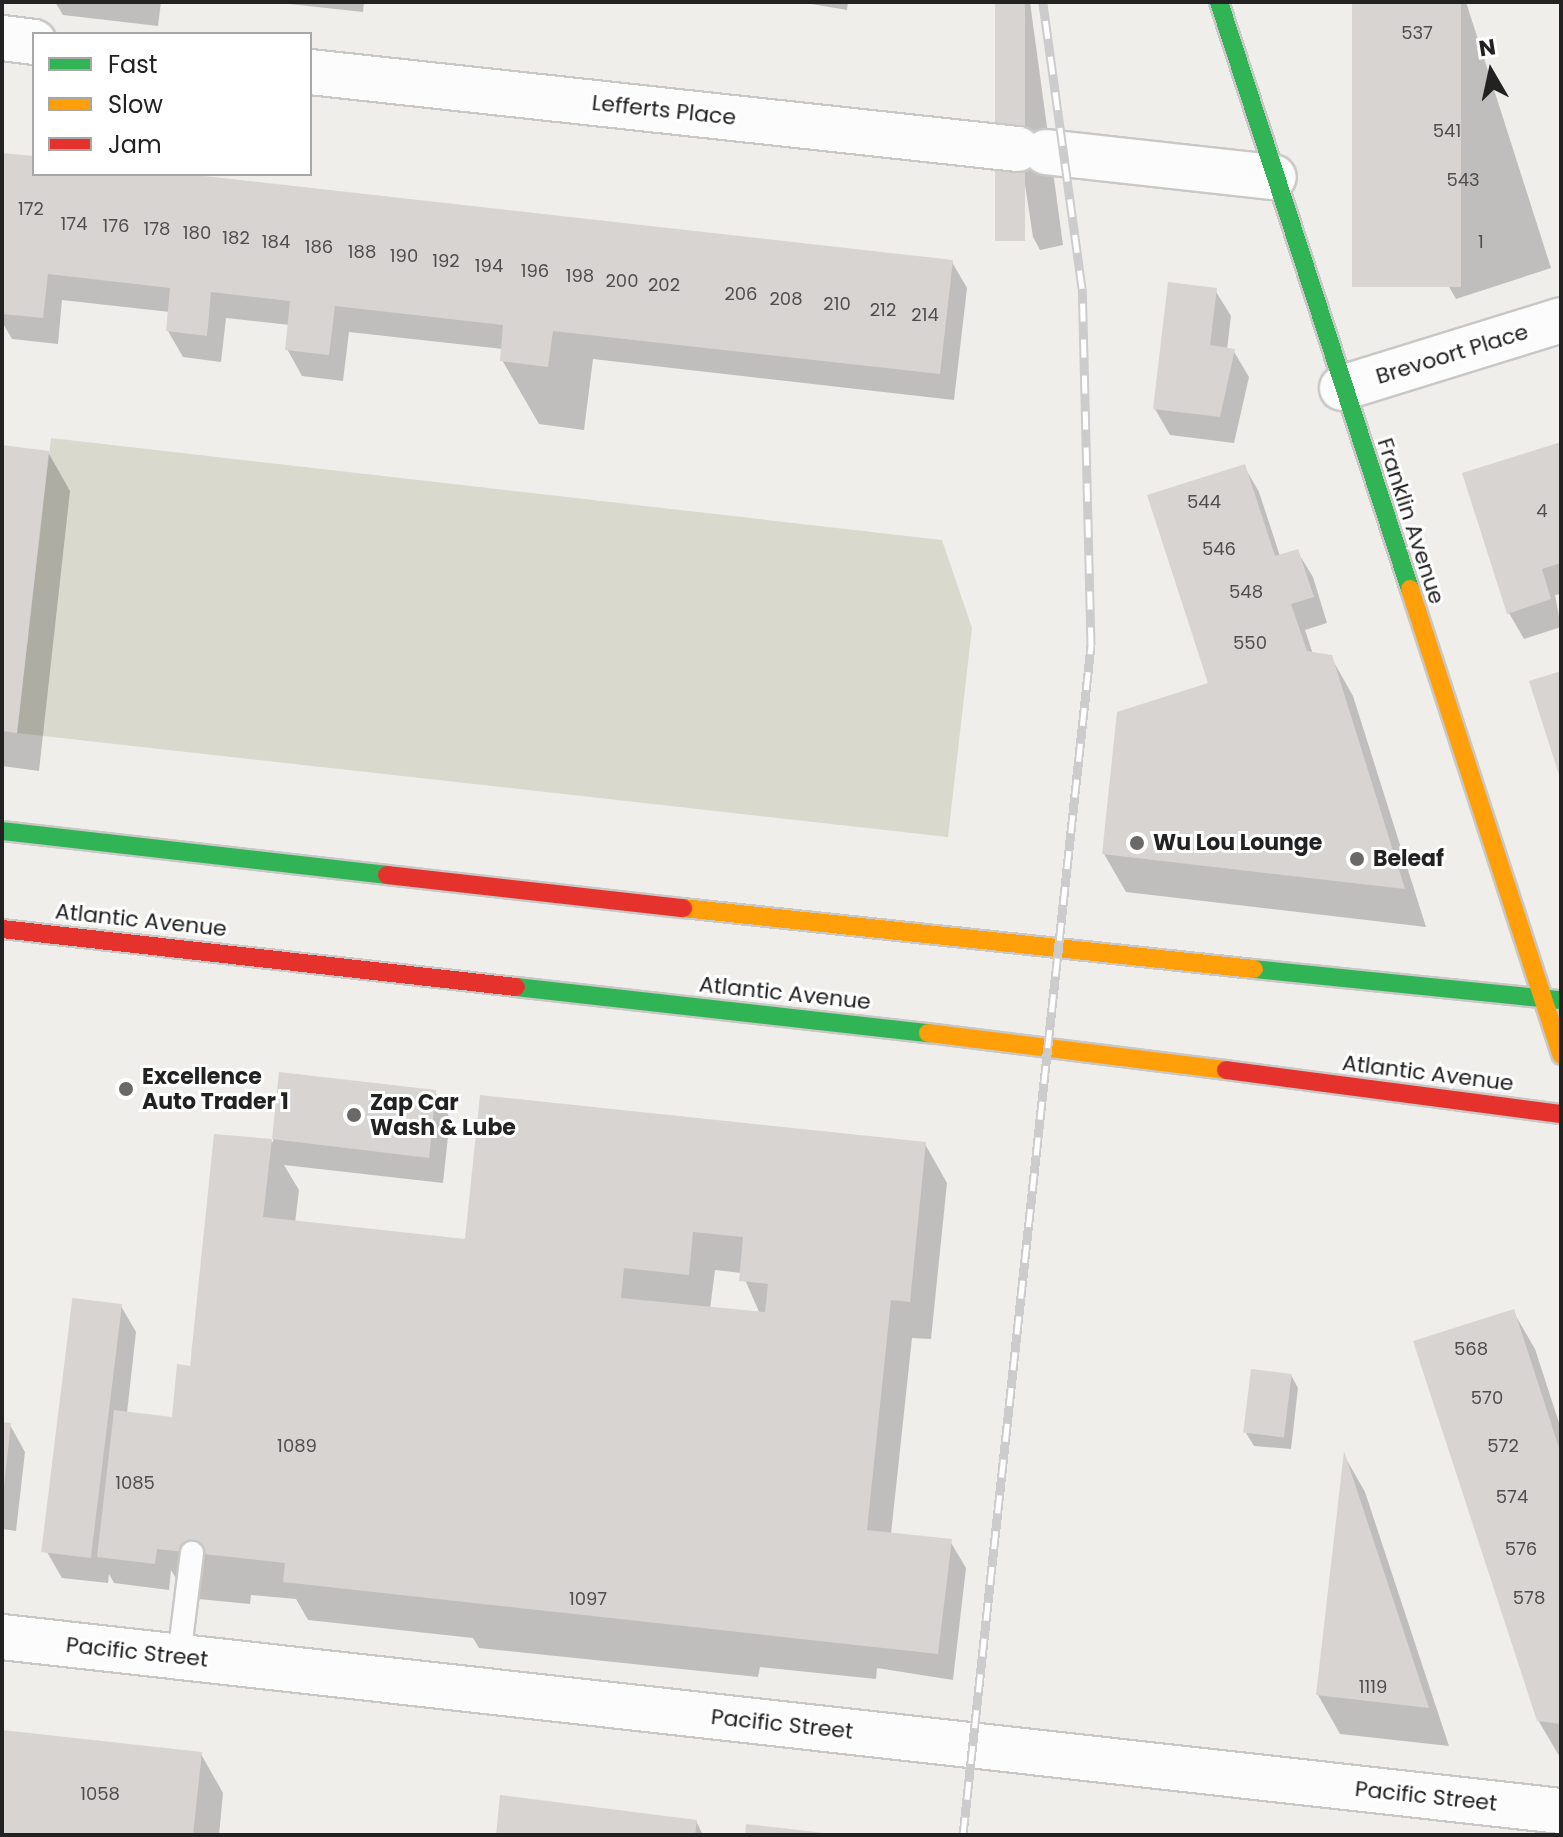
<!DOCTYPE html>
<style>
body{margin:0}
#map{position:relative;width:1563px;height:1837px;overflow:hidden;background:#f0eeeb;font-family:Poppins,sans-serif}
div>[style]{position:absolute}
.construction>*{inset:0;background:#d9d9cd}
.shadow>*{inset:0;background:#0003}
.building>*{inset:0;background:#d7d4d2;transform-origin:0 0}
.roads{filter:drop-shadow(2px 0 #c9c8c7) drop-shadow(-2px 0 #c9c8c7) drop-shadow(0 2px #c9c8c7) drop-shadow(0 -2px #c9c8c7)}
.lane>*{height:22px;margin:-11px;padding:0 11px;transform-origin:11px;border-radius:11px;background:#fdfcfc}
.street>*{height:44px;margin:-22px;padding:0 22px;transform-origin:22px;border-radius:22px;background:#fdfcfc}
.fast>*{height:18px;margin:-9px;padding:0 9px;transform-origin:9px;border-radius:9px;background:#30b455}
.slow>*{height:18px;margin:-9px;padding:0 9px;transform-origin:9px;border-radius:9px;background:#ff9f0a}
.jam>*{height:18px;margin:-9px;padding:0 9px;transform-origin:9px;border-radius:9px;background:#e5322d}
.rail>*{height:9px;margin-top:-4.5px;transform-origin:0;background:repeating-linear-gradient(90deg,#fff 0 18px,#ccc 0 36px);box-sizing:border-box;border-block:2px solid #ccc}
.dots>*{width:22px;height:22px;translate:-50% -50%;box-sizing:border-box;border:4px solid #fff;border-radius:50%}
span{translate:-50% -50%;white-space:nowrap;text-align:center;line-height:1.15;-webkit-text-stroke:6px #fff;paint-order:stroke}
.number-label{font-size:18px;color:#4f4e4e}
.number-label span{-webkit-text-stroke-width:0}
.street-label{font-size:22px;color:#222}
.poi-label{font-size:22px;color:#222;font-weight:700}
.left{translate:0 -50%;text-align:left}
.frame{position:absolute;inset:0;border:4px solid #222;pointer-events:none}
.legend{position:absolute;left:32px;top:32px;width:280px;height:144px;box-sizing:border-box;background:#fff;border:2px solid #a7a7a7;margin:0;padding:10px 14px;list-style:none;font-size:24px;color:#222}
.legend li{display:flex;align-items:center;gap:16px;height:40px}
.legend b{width:40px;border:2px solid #a7a7a7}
.north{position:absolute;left:1451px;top:32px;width:80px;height:80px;-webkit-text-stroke:6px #fff;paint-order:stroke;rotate:351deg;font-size:22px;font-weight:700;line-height:32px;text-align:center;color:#222}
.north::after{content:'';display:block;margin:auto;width:28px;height:36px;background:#222;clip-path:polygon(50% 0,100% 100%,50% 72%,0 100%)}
</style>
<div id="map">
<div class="construction">
<div style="clip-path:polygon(51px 438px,942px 540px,972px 628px,948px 837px,17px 733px)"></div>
</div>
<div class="shadow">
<div style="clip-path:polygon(55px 2px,161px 2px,158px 26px,63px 15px)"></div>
<div style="clip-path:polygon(271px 2px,364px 2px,363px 12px)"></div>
<div style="clip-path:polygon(799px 2px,848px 2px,847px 10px)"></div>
<div style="clip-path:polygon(997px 2px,1030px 2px,1063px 245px,1040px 250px,1033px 237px)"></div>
<div style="clip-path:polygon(1354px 2px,1466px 2px,1551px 268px,1456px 299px,1441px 273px)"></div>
<div style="clip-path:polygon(2px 156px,34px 159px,34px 174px,166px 174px,952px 262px,967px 288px,954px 400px,593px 359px,584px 430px,539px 424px,502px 360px,503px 349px,349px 332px,343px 381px,302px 376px,287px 349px,290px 325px,226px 318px,221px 362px,183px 357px,168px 331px,170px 312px,62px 300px,58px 344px,12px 339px,2px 322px)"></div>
<div style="clip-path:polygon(1215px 290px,1231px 316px,1227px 350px,1233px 350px,1249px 377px,1234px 443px,1170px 435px,1155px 409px)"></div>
<div style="clip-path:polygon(1561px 444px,1561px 594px,1555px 595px,1561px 627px,1524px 639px,1509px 613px)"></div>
<div style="clip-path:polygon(2px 447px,48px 452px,70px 491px,39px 771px,2px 766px)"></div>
<div style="clip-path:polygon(1244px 466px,1259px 492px,1280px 556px,1297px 551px,1313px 577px,1327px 623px,1305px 630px,1313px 654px,1331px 657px,1353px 696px,1426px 927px,1126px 892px,1104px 854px,1210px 684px)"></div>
<div style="clip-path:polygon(evenodd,281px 1074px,435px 1092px,450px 1118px,443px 1183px,284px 1165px,299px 1190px,295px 1223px,467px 1241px,925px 1144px,947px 1183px,931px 1339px,912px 1338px,891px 1534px,950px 1541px,966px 1568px,953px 1680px,877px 1668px,876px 1679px,760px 1667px,758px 1677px,479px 1648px,473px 1638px,308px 1620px,296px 1599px,251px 1595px,250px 1604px,188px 1598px,171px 1570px,169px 1590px,114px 1583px,109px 1574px,108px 1583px,62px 1578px,47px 1552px,121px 1306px,136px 1332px,127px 1413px,173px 1419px,192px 1368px,216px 1136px,273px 1142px,281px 1074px,715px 1270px,742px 1273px,760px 1314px,710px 1309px,715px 1270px)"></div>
<div style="clip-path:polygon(1513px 1311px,1535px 1349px,1561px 1429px,1561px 1759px,1538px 1720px)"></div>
<div style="clip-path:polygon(1291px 1375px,1298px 1388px,1291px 1449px,1254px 1446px,1246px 1433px)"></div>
<div style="clip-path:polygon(2px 1424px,10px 1425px,25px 1452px,16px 1531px,2px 1529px)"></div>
<div style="clip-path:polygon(1345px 1457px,1365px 1492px,1449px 1746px,1340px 1734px,1318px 1695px)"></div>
<div style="clip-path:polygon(2px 1732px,201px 1754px,223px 1793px,219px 1835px,2px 1835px)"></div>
<div style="clip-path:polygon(696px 1821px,703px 1835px,498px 1835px)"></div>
</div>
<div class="building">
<div style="left:995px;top:2px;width:30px;height:239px"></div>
<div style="left:1352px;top:2px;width:109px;height:285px"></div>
<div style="clip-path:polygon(2px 153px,34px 156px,34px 174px,186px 174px,953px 260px,940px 374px,553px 331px,548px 367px,500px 361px,503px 325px,335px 306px,329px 355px,285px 350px,290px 301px,211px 292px,207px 336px,166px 331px,170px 288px,48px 274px,43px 318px,2px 314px)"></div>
<div style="clip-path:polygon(1168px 282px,1217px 288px,1210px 345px,1235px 349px,1220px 417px,1153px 409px)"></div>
<div style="clip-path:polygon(1561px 442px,1561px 563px,1542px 569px,1551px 599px,1507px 614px,1462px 473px)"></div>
<div style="clip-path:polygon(2px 445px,49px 451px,17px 733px,2px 731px)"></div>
<div style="clip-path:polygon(1245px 464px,1275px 556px,1298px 549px,1314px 597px,1291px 604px,1307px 651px,1332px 655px,1405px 889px,1102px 854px,1117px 712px,1208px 683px,1147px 495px)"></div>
<div style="clip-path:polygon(1561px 671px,1561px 778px,1560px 778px,1529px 681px)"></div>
<div style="clip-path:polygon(evenodd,279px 1072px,436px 1090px,429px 1158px,272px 1139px,263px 1217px,465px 1239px,480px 1095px,926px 1142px,910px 1302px,891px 1300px,867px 1530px,952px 1539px,938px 1654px,283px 1582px,285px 1563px,157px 1549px,155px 1564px,97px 1557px,114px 1410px,172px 1417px,177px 1364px,190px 1366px,214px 1134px,272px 1139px,279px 1072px,693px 1232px,743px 1237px,739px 1281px,768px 1284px,765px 1312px,621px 1298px,624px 1268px,689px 1275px,693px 1232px)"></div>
<div style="left:122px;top:1304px;width:256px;height:50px;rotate:97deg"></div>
<div style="clip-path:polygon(1514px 1309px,1561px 1454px,1561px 1724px,1537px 1721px,1413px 1341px)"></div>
<div style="left:1251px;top:1369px;width:41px;height:64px;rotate:7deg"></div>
<div style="clip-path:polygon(2px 1422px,11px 1423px,4px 1486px,2px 1486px)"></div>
<div style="clip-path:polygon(1344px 1451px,1429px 1708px,1316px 1695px)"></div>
<div style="clip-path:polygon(2px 1730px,202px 1752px,193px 1835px,2px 1835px)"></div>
<div style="clip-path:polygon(500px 1795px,697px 1820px,695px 1835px,496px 1835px)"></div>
<div style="clip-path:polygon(746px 1824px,824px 1833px,824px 1835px,745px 1835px)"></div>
</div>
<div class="roads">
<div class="lane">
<div style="left:179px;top:1657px;width:105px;rotate:-82.9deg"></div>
</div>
<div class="street">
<div style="left:2px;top:38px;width:32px;rotate:7deg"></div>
<div style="left:310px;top:72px;width:712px;rotate:6.21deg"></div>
<div style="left:1046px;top:152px;width:229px;rotate:6.3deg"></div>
<div style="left:1342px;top:388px;width:229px;rotate:-17.2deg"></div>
<div style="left:2px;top:1637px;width:1569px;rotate:6.37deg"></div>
</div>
<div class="fast">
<div style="left:1219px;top:2px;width:617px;rotate:71.98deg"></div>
<div style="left:2px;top:831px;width:388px;rotate:6.5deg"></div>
<div style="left:1254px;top:969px;width:309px;rotate:5.8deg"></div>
<div style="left:516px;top:987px;width:415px;rotate:6.4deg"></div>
</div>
<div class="slow">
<div style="left:1410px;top:589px;width:490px;rotate:72deg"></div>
<div style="left:683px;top:908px;width:574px;rotate:6.1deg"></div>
<div style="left:928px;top:1033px;width:300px;rotate:7.1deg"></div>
</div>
<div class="jam">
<div style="left:387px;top:875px;width:298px;rotate:6.4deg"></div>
<div style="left:2px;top:929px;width:517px;rotate:6.44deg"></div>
<div style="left:1226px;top:1070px;width:338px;rotate:7.5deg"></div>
</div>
</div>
<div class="rail">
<div style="left:963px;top:1835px;width:1197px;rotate:-83.86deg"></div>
<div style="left:1091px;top:645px;width:357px;rotate:-91.4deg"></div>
<div style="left:1082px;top:288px;width:289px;rotate:-97.8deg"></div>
</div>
<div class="dots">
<div style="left:1137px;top:843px;background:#6a6968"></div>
<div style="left:1357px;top:859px;background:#6a6968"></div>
<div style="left:126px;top:1089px;background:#6a6968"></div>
<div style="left:354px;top:1115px;background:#6a6968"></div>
</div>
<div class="number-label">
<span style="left:1417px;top:33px">537</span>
<span style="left:1447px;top:131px">541</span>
<span style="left:1463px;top:180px">543</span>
<span style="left:31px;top:209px">172</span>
<span style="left:74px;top:224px">174</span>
<span style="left:116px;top:226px">176</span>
<span style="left:157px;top:229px">178</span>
<span style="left:197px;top:233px">180</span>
<span style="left:236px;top:238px">182</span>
<span style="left:276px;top:242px">184</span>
<span style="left:1481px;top:242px">1</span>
<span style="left:319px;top:247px">186</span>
<span style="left:362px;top:252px">188</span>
<span style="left:404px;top:256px">190</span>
<span style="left:446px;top:261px">192</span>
<span style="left:489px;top:266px">194</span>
<span style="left:535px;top:271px">196</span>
<span style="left:580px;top:276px">198</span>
<span style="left:622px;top:281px">200</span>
<span style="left:664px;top:285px">202</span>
<span style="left:741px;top:294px">206</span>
<span style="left:786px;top:299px">208</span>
<span style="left:837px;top:304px">210</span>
<span style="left:883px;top:310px">212</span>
<span style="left:925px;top:315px">214</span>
<span style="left:1204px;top:502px">544</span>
<span style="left:1542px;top:511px">4</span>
<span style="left:1219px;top:549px">546</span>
<span style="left:1246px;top:592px">548</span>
<span style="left:1250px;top:643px">550</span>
<span style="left:1471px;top:1349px">568</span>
<span style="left:1487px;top:1398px">570</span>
<span style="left:297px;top:1446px">1089</span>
<span style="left:1503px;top:1446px">572</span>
<span style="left:135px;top:1483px">1085</span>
<span style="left:1512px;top:1497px">574</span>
<span style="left:1521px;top:1549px">576</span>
<span style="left:1529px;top:1598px">578</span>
<span style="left:588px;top:1599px">1097</span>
<span style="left:1373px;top:1687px">1119</span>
<span style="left:100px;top:1794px">1058</span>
</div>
<div class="street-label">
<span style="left:664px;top:110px;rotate:6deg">Lefferts Place</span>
<span style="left:1452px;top:354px;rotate:-17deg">Brevoort Place</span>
<span style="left:1411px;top:521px;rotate:72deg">Franklin Avenue</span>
<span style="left:141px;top:920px;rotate:6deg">Atlantic Avenue</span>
<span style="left:785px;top:993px;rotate:6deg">Atlantic Avenue</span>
<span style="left:1428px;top:1073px;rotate:7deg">Atlantic Avenue</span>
<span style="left:137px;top:1652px;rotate:6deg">Pacific Street</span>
<span style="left:782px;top:1724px;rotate:6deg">Pacific Street</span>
<span style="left:1426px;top:1796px;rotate:6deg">Pacific Street</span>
</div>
<div class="poi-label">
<span class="left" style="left:1153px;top:843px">Wu Lou Lounge</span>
<span class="left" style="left:1373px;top:859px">Beleaf</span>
<span class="left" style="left:142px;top:1089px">Excellence<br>Auto Trader 1</span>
<span class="left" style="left:370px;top:1115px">Zap Car<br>Wash &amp; Lube</span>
</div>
<div class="frame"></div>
<ul class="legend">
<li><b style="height:10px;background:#30b455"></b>Fast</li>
<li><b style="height:10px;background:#ff9f0a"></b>Slow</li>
<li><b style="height:10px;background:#e5322d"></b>Jam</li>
</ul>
<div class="north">N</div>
</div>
